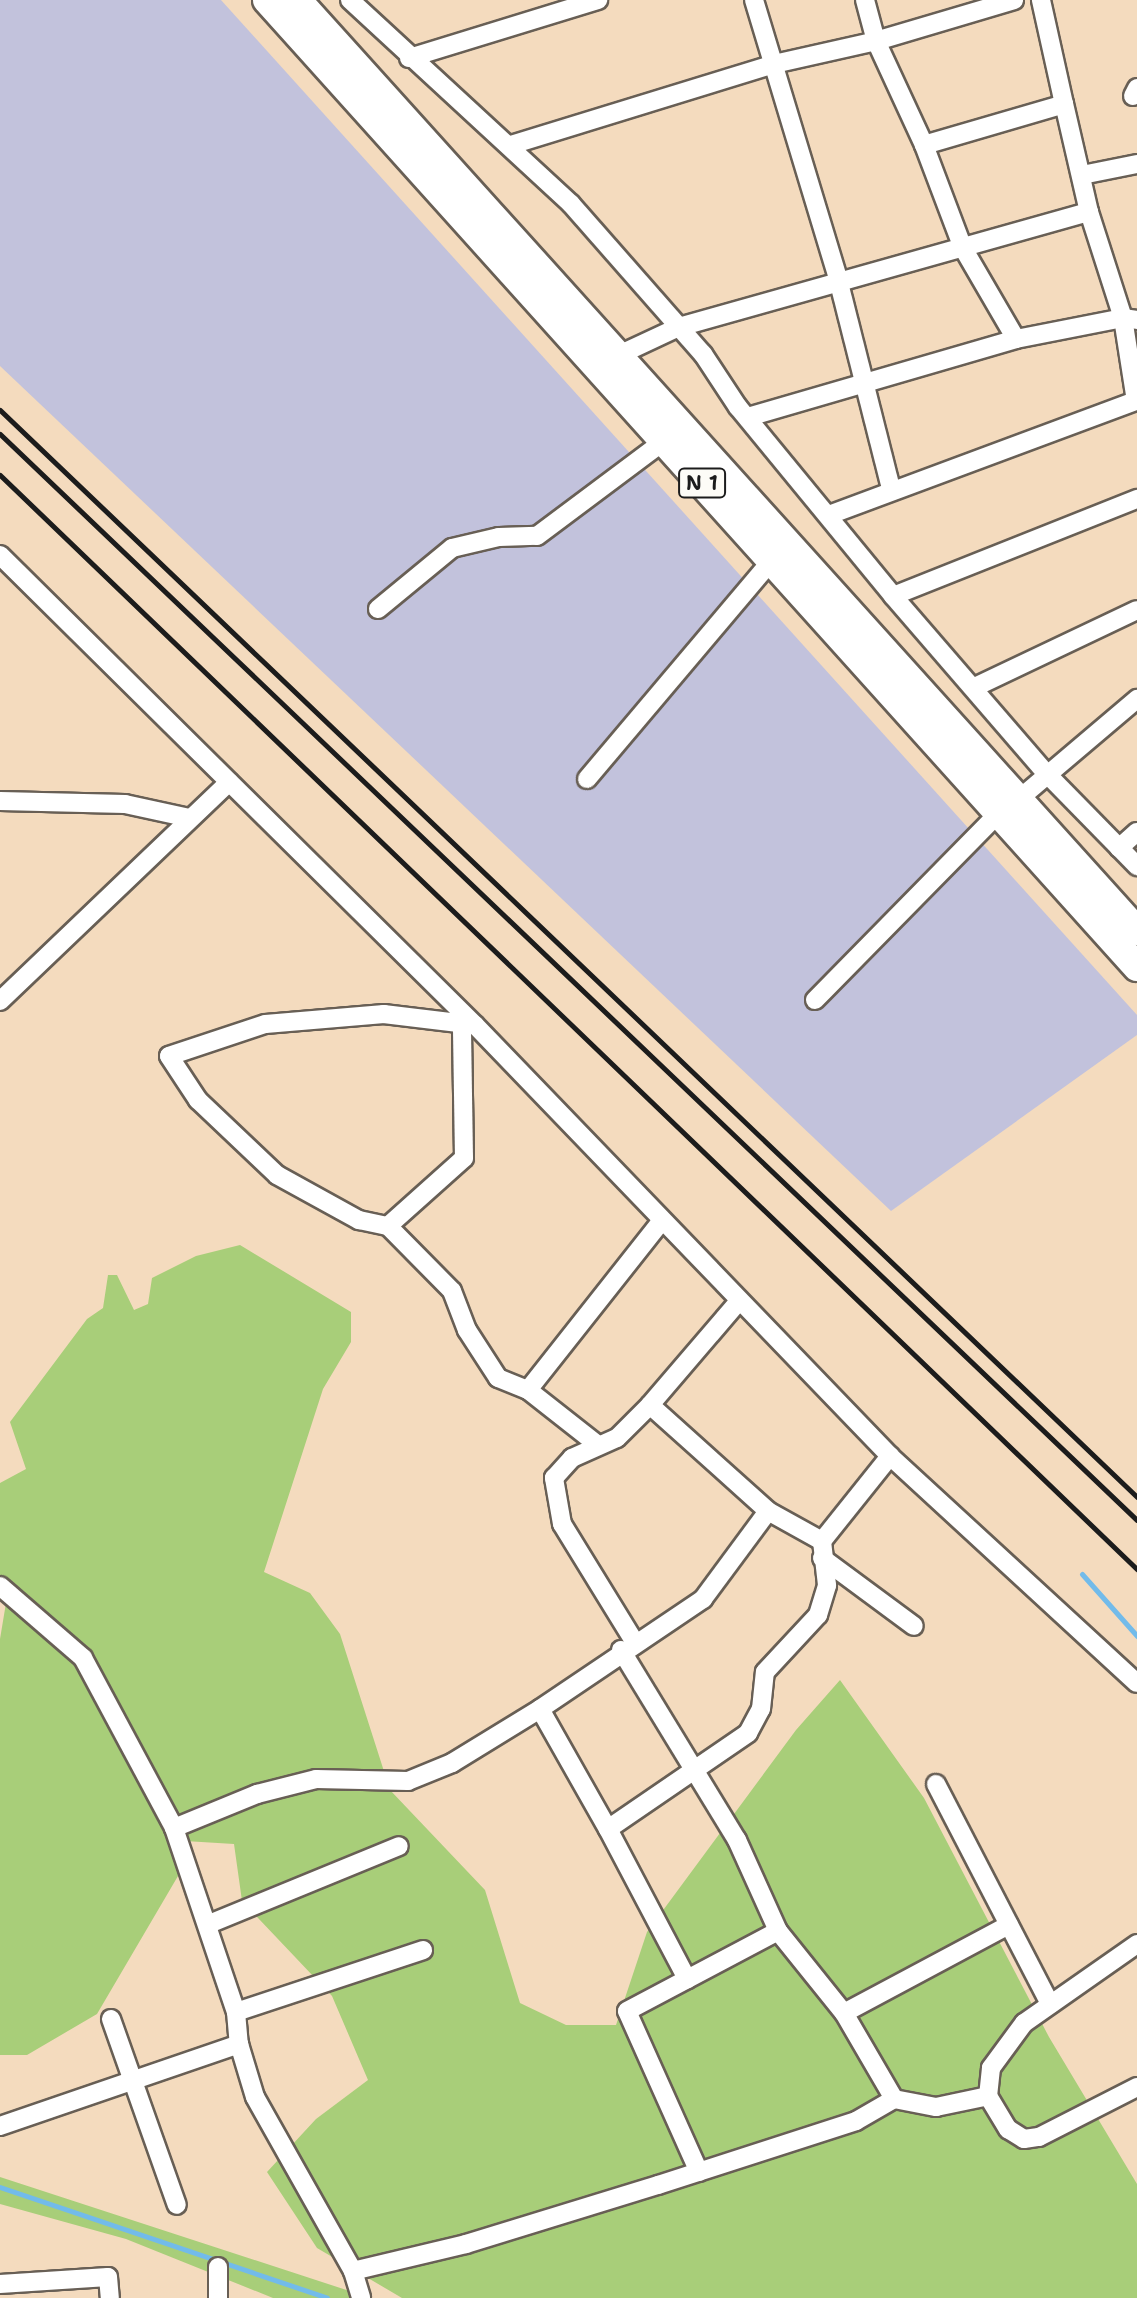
<!DOCTYPE html>
<style>
body{margin:0}
#map{position:relative;width:1137px;height:2298px;overflow:hidden;background:#f4dbbe;font-family:"Shantell Sans",sans-serif}
div>[style]{position:absolute}
.industrial>*{inset:0;background:#c2c2dc}
.green>*{inset:0;background:#a8ce79}
.stream>*{height:5px;margin:-2.5px;padding:0 2.5px;transform-origin:2.5px;border-radius:2.5px;background:#72bbea}
.roads{filter:drop-shadow(2px 0 #685f55) drop-shadow(-2px 0 #685f55) drop-shadow(0 2px #685f55) drop-shadow(0 -2px #685f55)}
.minor>*{height:18px;margin:-9px;padding:0 9px;transform-origin:9px;border-radius:9px;background:#fff}
.highway>*{height:28px;margin:-14px;padding:0 14px;transform-origin:14px;border-radius:14px;background:#fff}
.rail>*{height:5px;margin:-2.5px;padding:0 2.5px;transform-origin:2.5px;border-radius:2.5px;background:#1c1c1c}
span{translate:-50% -50%;white-space:nowrap;text-align:center;line-height:1.15;-webkit-text-stroke:8px #fdfcf7;paint-order:stroke}
.shield-label span{padding:2px 6px;background:#fdfcf7;border:2px solid;border-radius:6px;-webkit-text-stroke-width:0}
.shield-label{font-size:20px;color:#1c1c1c;font-weight:700}
</style>
<div id="map">
<div class="industrial">
<div style="clip-path:polygon(0 0,221px 0,1137px 1015px,1137px 1035px,891px 1211px,0 366px)"></div>
</div>
<div class="green">
<div style="clip-path:polygon(240px 1245px,351px 1312px,351px 1342px,323px 1389px,264px 1572px,310px 1593px,340px 1634px,390px 1790px,485px 1890px,520px 2003px,566px 2025px,616px 2025px,647px 1932px,796px 1730px,840px 1680px,924px 1798px,1049px 2037px,1137px 2184px,1137px 2298px,402px 2298px,317px 2248px,267px 2172px,316px 2119px,368px 2080px,332px 1996px,242px 1901px,234px 1844px,185px 1841px,178px 1876px,97px 2014px,27px 2055px,0 2055px,0 1639px,9px 1585px,0 1578px,0 1483px,26px 1469px,10px 1422px,87px 1319px,103px 1308px,108px 1275px,117px 1275px,134px 1310px,148px 1304px,152px 1278px,196px 1256px)"></div>
<div style="clip-path:polygon(0 2177px,371px 2298px,273px 2298px,126px 2239px,0 2204px)"></div>
</div>
<div class="stream">
<div style="left:1082px;top:1574px;width:83px;rotate:48.4deg"></div>
<div style="left:0;top:2187px;width:345px;rotate:18.7deg"></div>
</div>
<div class="roads">
<div class="minor">
<div style="left:350px;top:0;width:301px;rotate:42.7deg"></div>
<div style="left:571px;top:204px;width:200px;rotate:48.7deg"></div>
<div style="left:703px;top:354px;width:64px;rotate:56.6deg"></div>
<div style="left:738px;top:407px;width:244px;rotate:50.6deg"></div>
<div style="left:893px;top:596px;width:233px;rotate:49.2deg"></div>
<div style="left:1045px;top:772px;width:132px;rotate:45.6deg"></div>
<div style="left:754px;top:0;width:291px;rotate:73.2deg"></div>
<div style="left:838px;top:279px;width:217px;rotate:75.8deg"></div>
<div style="left:865px;top:0;width:42px;rotate:75deg"></div>
<div style="left:876px;top:41px;width:115px;rotate:65.2deg"></div>
<div style="left:924px;top:145px;width:110px;rotate:69.3deg"></div>
<div style="left:963px;top:248px;width:105px;rotate:59.8deg"></div>
<div style="left:409px;top:58px;width:198px;rotate:-17.1deg"></div>
<div style="left:1133px;top:96px;width:9px;rotate:-63deg"></div>
<div style="left:511px;top:145px;width:275px;rotate:-17.1deg"></div>
<div style="left:774px;top:64px;width:105px;rotate:-12.7deg"></div>
<div style="left:876px;top:41px;width:144px;rotate:-16.5deg"></div>
<div style="left:924px;top:145px;width:146px;rotate:-16.3deg"></div>
<div style="left:1064px;top:104px;width:107px;rotate:-102.5deg"></div>
<div style="left:1082px;top:175px;width:56px;rotate:-11.3deg"></div>
<div style="left:621px;top:354px;width:64px;rotate:-25deg"></div>
<div style="left:679px;top:327px;width:426px;rotate:-15.7deg"></div>
<div style="left:748px;top:417px;width:279px;rotate:-16.2deg"></div>
<div style="left:1016px;top:339px;width:109px;rotate:-11.1deg"></div>
<div style="left:1123px;top:318px;width:14px;rotate:8deg"></div>
<div style="left:829px;top:515px;width:327px;rotate:-20.4deg"></div>
<div style="left:1136px;top:401px;width:84px;rotate:-98.9deg"></div>
<div style="left:1123px;top:318px;width:111px;rotate:-107.8deg"></div>
<div style="left:1089px;top:212px;width:111px;rotate:-103deg"></div>
<div style="left:0;top:555px;width:668px;rotate:44.7deg"></div>
<div style="left:475px;top:1025px;width:598px;rotate:46.08deg"></div>
<div style="left:890px;top:1456px;width:335px;rotate:42.6deg"></div>
<div style="left:893px;top:596px;width:263px;rotate:-21.7deg"></div>
<div style="left:378px;top:609px;width:96px;rotate:-39.5deg"></div>
<div style="left:452px;top:548px;width:48px;rotate:-13.2deg"></div>
<div style="left:499px;top:537px;width:38px;rotate:-2deg"></div>
<div style="left:537px;top:536px;width:159px;rotate:-36.8deg"></div>
<div style="left:975px;top:687px;width:179px;rotate:-25.4deg"></div>
<div style="left:587px;top:779px;width:287px;rotate:-49.8deg"></div>
<div style="left:1019px;top:799px;width:155px;rotate:-40.3deg"></div>
<div style="left:0;top:801px;width:125px;rotate:1.4deg"></div>
<div style="left:125px;top:804px;width:66px;rotate:12.2deg"></div>
<div style="left:1119px;top:848px;width:24px;rotate:-42deg"></div>
<div style="left:815px;top:1000px;width:262px;rotate:-45.5deg"></div>
<div style="left:0;top:1001px;width:317px;rotate:-43.7deg"></div>
<div style="left:475px;top:1025px;width:92px;rotate:-173.1deg"></div>
<div style="left:384px;top:1014px;width:119px;rotate:175.2deg"></div>
<div style="left:265px;top:1024px;width:101px;rotate:161.6deg"></div>
<div style="left:169px;top:1056px;width:53px;rotate:56.6deg"></div>
<div style="left:198px;top:1100px;width:109px;rotate:43.5deg"></div>
<div style="left:277px;top:1175px;width:94px;rotate:28.8deg"></div>
<div style="left:359px;top:1220px;width:30px;rotate:12deg"></div>
<div style="left:388px;top:1226px;width:91px;rotate:45.4deg"></div>
<div style="left:452px;top:1291px;width:42px;rotate:69deg"></div>
<div style="left:467px;top:1330px;width:57px;rotate:57.1deg"></div>
<div style="left:498px;top:1378px;width:32px;rotate:22deg"></div>
<div style="left:528px;top:1390px;width:89px;rotate:38.2deg"></div>
<div style="left:388px;top:1226px;width:102px;rotate:-41.8deg"></div>
<div style="left:464px;top:1158px;width:132px;rotate:-90.9deg"></div>
<div style="left:739px;top:1301px;width:137px;rotate:130.6deg"></div>
<div style="left:650px;top:1405px;width:159px;rotate:41.9deg"></div>
<div style="left:768px;top:1511px;width:62px;rotate:29.1deg"></div>
<div style="left:528px;top:1390px;width:213px;rotate:-51.7deg"></div>
<div style="left:822px;top:1558px;width:114px;rotate:36.5deg"></div>
<div style="left:0;top:1586px;width:110px;rotate:40.9deg"></div>
<div style="left:83px;top:1658px;width:193px;rotate:61.8deg"></div>
<div style="left:174px;top:1828px;width:194px;rotate:71.4deg"></div>
<div style="left:236px;top:2012px;width:32px;rotate:85deg"></div>
<div style="left:634px;top:1641px;width:137px;rotate:-121.6deg"></div>
<div style="left:562px;top:1524px;width:47px;rotate:-99.9deg"></div>
<div style="left:554px;top:1478px;width:27px;rotate:-48deg"></div>
<div style="left:572px;top:1458px;width:49px;rotate:-24deg"></div>
<div style="left:617px;top:1438px;width:47px;rotate:-45deg"></div>
<div style="left:621px;top:1650px;width:223px;rotate:58.6deg"></div>
<div style="left:737px;top:1840px;width:100px;rotate:65.7deg"></div>
<div style="left:778px;top:1931px;width:105px;rotate:51.2deg"></div>
<div style="left:844px;top:2013px;width:99px;rotate:59.8deg"></div>
<div style="left:894px;top:2099px;width:43px;rotate:10.8deg"></div>
<div style="left:936px;top:2107px;width:53px;rotate:-11.9deg"></div>
<div style="left:540px;top:1709px;width:197px;rotate:-34deg"></div>
<div style="left:703px;top:1599px;width:109px;rotate:-53.5deg"></div>
<div style="left:936px;top:1784px;width:248px;rotate:62.6deg"></div>
<div style="left:174px;top:1828px;width:90px;rotate:-22.3deg"></div>
<div style="left:257px;top:1794px;width:61px;rotate:-14.3deg"></div>
<div style="left:316px;top:1779px;width:92px;rotate:1.2deg"></div>
<div style="left:408px;top:1781px;width:48px;rotate:-22.2deg"></div>
<div style="left:452px;top:1763px;width:103px;rotate:-31.5deg"></div>
<div style="left:540px;top:1709px;width:138px;rotate:60.5deg"></div>
<div style="left:608px;top:1829px;width:170px;rotate:-34.4deg"></div>
<div style="left:748px;top:1733px;width:27px;rotate:-62deg"></div>
<div style="left:761px;top:1709px;width:37px;rotate:-84deg"></div>
<div style="left:765px;top:1672px;width:78px;rotate:-47.1deg"></div>
<div style="left:818px;top:1615px;width:31px;rotate:-73deg"></div>
<div style="left:827px;top:1585px;width:44px;rotate:-96.5deg"></div>
<div style="left:822px;top:1541px;width:109px;rotate:-51.3deg"></div>
<div style="left:608px;top:1829px;width:170px;rotate:62.2deg"></div>
<div style="left:209px;top:1924px;width:205px;rotate:-22.3deg"></div>
<div style="left:1137px;top:1944px;width:138px;rotate:145deg"></div>
<div style="left:1024px;top:2023px;width:56px;rotate:126.3deg"></div>
<div style="left:991px;top:2068px;width:28px;rotate:96deg"></div>
<div style="left:988px;top:2096px;width:39px;rotate:59deg"></div>
<div style="left:1008px;top:2129px;width:19px;rotate:32deg"></div>
<div style="left:1024px;top:2139px;width:15px;rotate:-8deg"></div>
<div style="left:1039px;top:2137px;width:110px;rotate:-27deg"></div>
<div style="left:236px;top:2012px;width:197px;rotate:-18.3deg"></div>
<div style="left:844px;top:2013px;width:187px;rotate:-28.1deg"></div>
<div style="left:111px;top:2019px;width:197px;rotate:70.5deg"></div>
<div style="left:0;top:2126px;width:253px;rotate:-18.9deg"></div>
<div style="left:239px;top:2044px;width:55px;rotate:73.2deg"></div>
<div style="left:255px;top:2097px;width:200px;rotate:60.6deg"></div>
<div style="left:353px;top:2271px;width:28px;rotate:73deg"></div>
<div style="left:699px;top:2172px;width:176px;rotate:-114.1deg"></div>
<div style="left:627px;top:2011px;width:171px;rotate:-27.9deg"></div>
<div style="left:218px;top:2267px;width:31px;rotate:90deg"></div>
<div style="left:353px;top:2271px;width:116px;rotate:-13.4deg"></div>
<div style="left:466px;top:2244px;width:201px;rotate:-17.1deg"></div>
<div style="left:658px;top:2185px;width:208px;rotate:-17.9deg"></div>
<div style="left:856px;top:2121px;width:44px;rotate:-30.1deg"></div>
<div style="left:0;top:2284px;width:108px;rotate:-3.7deg"></div>
<div style="left:108px;top:2277px;width:21px;rotate:85deg"></div>
</div>
<div class="highway">
<div style="left:267px;top:0;width:1301px;rotate:48.02deg"></div>
<div style="left:297px;top:0;width:1254px;rotate:47.94deg"></div>
</div>
</div>
<div class="rail">
<div style="left:0;top:410px;width:1573px;rotate:43.71deg"></div>
<div style="left:0;top:434px;width:1572px;rotate:43.69deg"></div>
<div style="left:0;top:475px;width:1578px;rotate:43.9deg"></div>
</div>
<div class="shield-label">
<span style="left:702px;top:483px">N 1</span>
</div>
</div>
